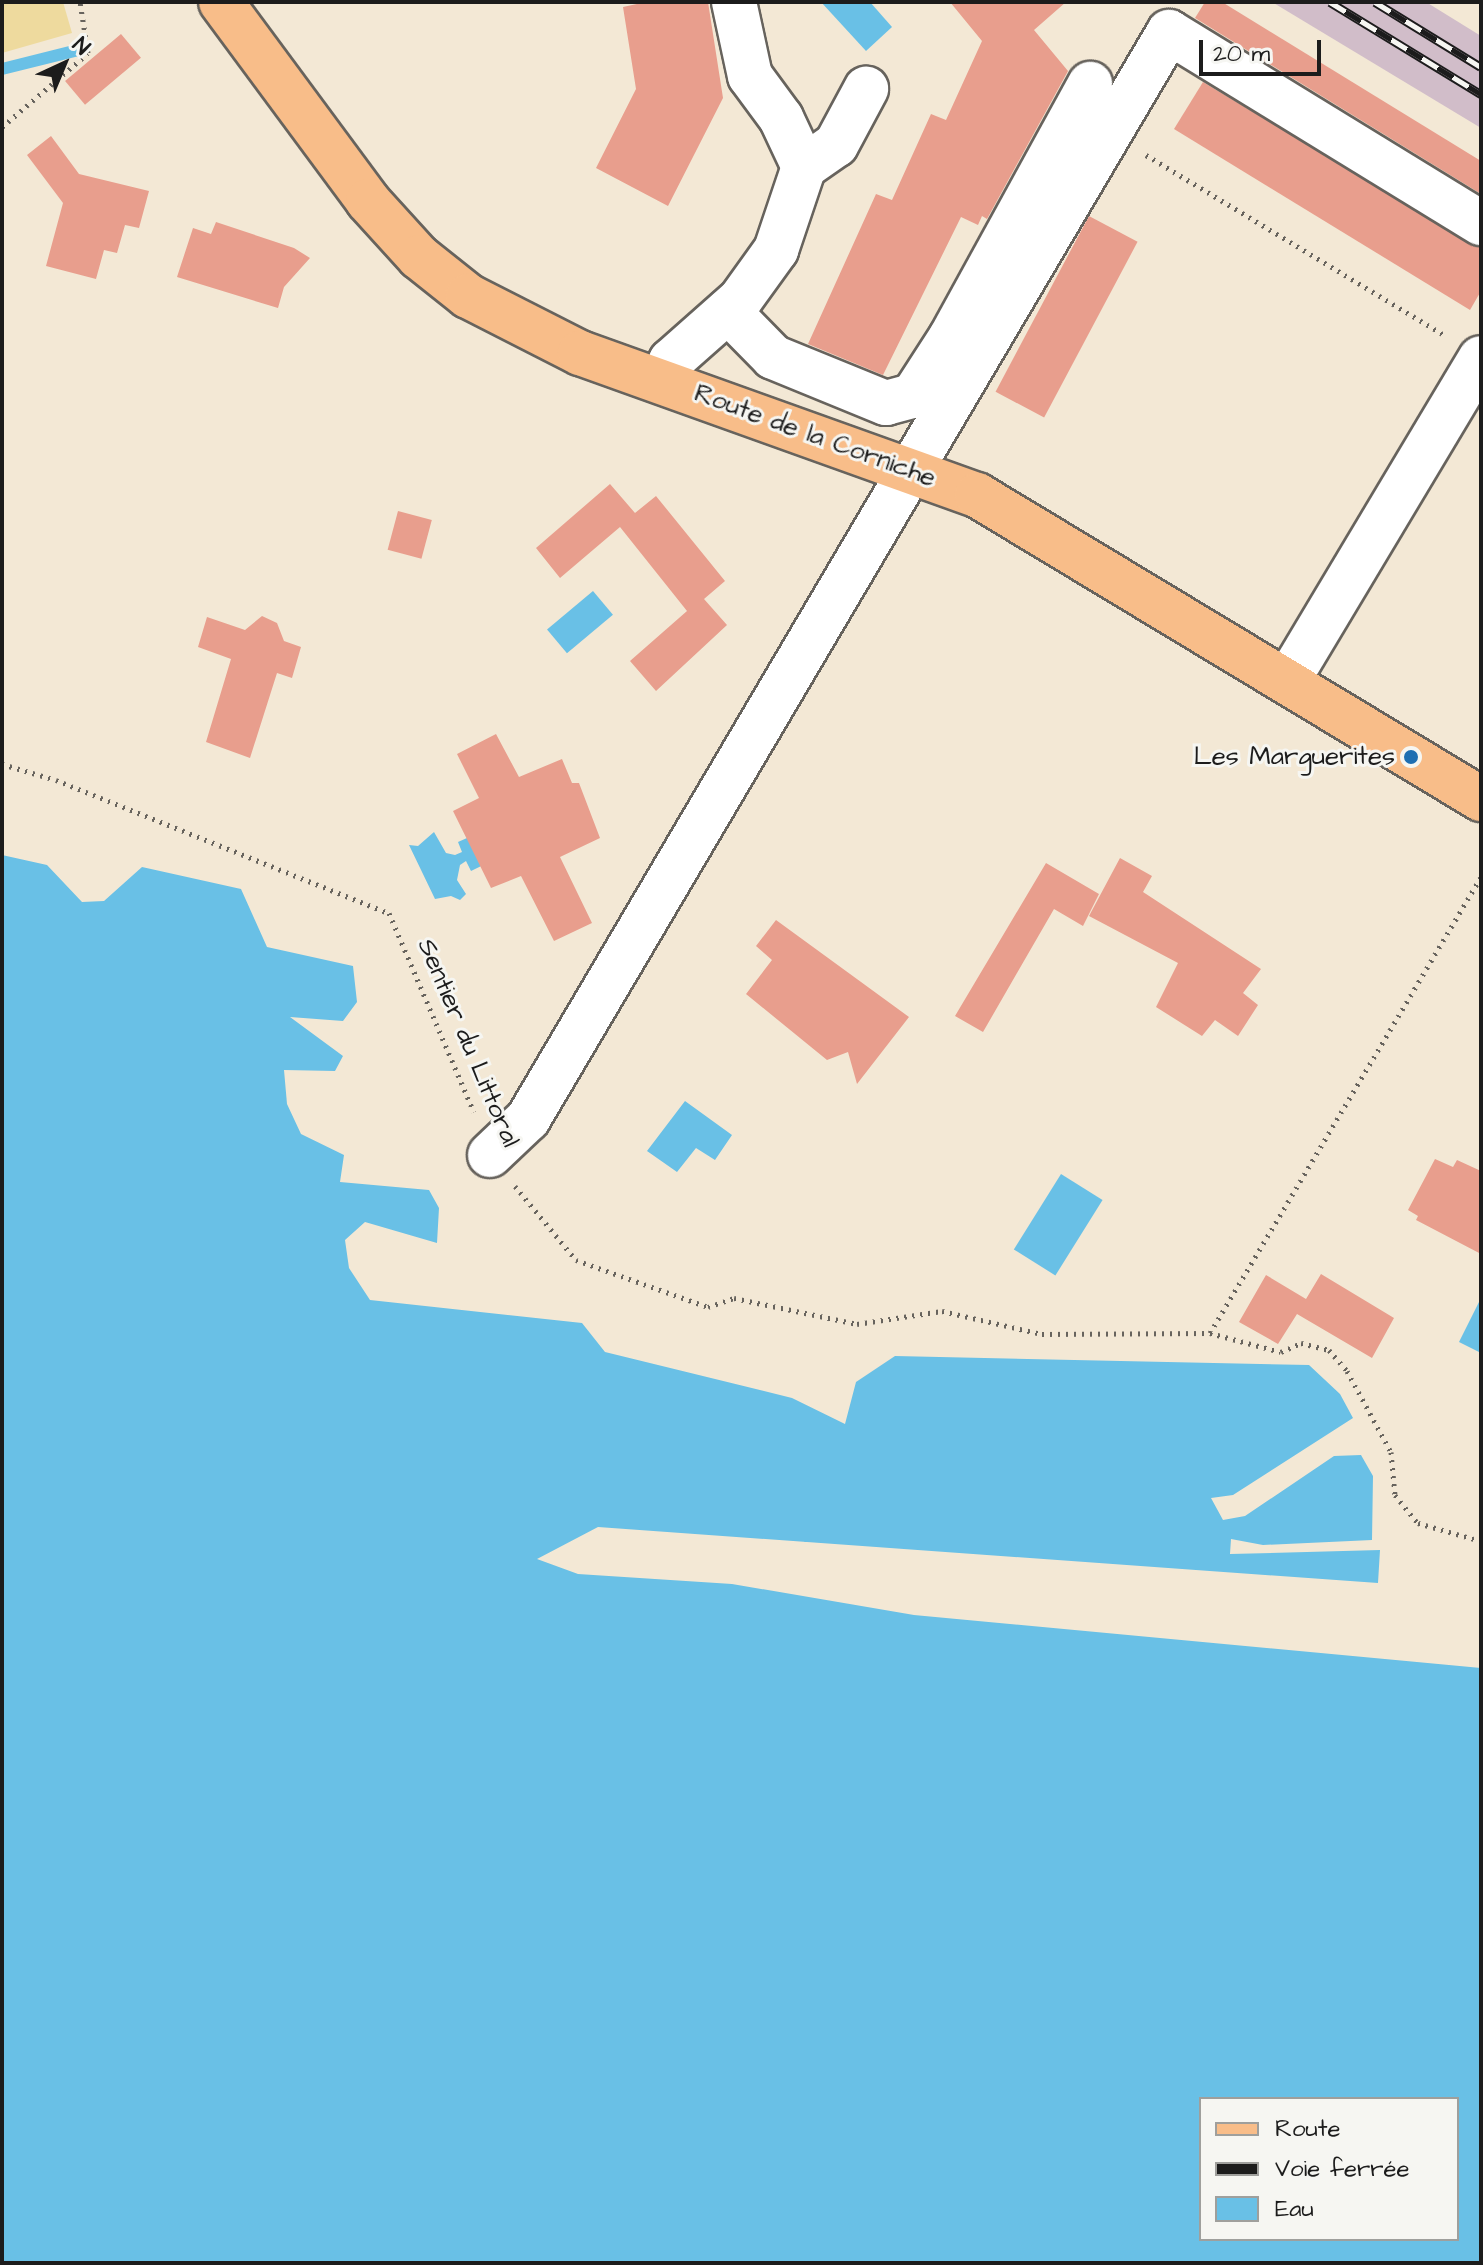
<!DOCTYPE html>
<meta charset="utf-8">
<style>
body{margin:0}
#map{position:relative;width:1483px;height:2265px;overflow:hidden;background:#f3e8d5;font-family:"Architects Daughter",sans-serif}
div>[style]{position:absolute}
.industrial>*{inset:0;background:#d1bdc9}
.sand>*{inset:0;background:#eeda9e}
.water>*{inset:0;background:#69c0e6;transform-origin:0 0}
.stream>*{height:12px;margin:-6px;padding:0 6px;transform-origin:6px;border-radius:6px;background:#69c0e6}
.building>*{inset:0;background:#e89e8d;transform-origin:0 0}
.path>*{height:5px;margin-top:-2.5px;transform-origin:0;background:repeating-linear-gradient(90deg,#67635d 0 2px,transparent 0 8px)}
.roads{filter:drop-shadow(2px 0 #67635d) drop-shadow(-2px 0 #67635d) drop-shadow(0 2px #67635d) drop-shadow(0 -2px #67635d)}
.minor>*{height:44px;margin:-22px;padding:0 22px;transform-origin:22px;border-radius:22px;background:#fff}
.major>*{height:44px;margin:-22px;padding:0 22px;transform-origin:22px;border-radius:22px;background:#f8bd89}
.rail>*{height:9px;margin-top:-4.5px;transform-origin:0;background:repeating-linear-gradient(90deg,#f6f6f2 0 18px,#1c1c1c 0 36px);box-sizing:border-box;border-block:2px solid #1c1c1c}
.dots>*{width:22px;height:22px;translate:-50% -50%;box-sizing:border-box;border:4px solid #f6f6f2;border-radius:50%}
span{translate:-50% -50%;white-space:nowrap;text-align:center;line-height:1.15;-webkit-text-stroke:6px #f6f6f2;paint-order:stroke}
.street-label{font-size:26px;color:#1c1c1c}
.poi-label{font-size:26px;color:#1c1c1c}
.right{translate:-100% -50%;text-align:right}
.frame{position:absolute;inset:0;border:4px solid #1c1c1c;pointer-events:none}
.legend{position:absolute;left:1199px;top:2097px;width:260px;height:144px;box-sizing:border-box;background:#f6f6f2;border:2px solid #9f9f9c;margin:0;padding:10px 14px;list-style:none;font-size:24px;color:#1c1c1c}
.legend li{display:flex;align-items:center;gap:16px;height:40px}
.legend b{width:40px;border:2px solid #9f9f9c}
.north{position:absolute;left:24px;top:24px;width:80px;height:80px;-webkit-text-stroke:6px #f6f6f2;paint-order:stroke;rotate:44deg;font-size:22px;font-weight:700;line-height:32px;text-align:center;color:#1c1c1c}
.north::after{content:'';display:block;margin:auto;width:28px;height:36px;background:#1c1c1c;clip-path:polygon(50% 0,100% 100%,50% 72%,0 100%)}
.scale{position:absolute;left:1199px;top:40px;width:122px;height:36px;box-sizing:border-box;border:4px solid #1c1c1c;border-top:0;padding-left:10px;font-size:24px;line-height:28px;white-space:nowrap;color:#1c1c1c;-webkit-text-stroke:6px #f6f6f2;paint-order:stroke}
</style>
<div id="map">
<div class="industrial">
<div style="clip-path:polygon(1272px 2px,1426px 2px,1481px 36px,1481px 128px)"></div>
</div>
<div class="sand">
<div style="clip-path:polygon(2px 2px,63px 2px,72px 33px,2px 53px)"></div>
</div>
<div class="water">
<div style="clip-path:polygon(821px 2px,870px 2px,892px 27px,866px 51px)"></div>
<div style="left:593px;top:591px;width:31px;height:60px;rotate:50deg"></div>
<div style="clip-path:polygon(503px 822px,516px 849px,471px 871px,466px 861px,460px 865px,457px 880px,466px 894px,460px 900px,451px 896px,435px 899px,409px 845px,418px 846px,434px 832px,446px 853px,455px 855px,462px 852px,458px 842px)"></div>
<div style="clip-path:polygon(evenodd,2px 855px,47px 865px,82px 902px,104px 901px,142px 867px,241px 889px,267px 947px,353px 966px,357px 1002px,343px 1021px,290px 1017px,343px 1056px,335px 1071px,284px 1070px,287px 1104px,301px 1134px,344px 1155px,340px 1182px,429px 1190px,439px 1208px,437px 1243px,365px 1222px,345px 1240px,349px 1268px,370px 1300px,582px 1323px,605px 1352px,792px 1398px,845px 1424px,856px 1382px,895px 1356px,1309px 1365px,1340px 1394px,1353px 1418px,1233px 1495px,1211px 1498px,1223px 1520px,1245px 1516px,1334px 1456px,1361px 1455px,1373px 1476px,1372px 1540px,1263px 1545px,1231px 1539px,1230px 1554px,1380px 1550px,1378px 1583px,598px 1527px,537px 1559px,578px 1574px,732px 1584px,914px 1615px,1481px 1668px,1481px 2263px,2px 2263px,2px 855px,1457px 2099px,1457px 2239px,1201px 2239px,1201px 2099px,1457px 2099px)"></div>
<div style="clip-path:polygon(685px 1101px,732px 1135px,715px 1160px,696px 1148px,677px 1172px,647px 1151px)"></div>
<div style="left:1061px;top:1174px;width:49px;height:89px;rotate:32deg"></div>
<div style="clip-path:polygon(1481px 1298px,1481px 1353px,1459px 1342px)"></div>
</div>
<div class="stream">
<div style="left:2px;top:69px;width:78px;rotate:-14deg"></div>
</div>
<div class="building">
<div style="clip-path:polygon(646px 2px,708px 2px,723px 98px,668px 206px,596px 168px,636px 89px,623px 7px)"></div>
<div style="clip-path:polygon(950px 2px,1066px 2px,1034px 30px,1068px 71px,987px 219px,982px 216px,978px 225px,961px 217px,883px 375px,808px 344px,876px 194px,892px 200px,931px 114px,946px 120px,982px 41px)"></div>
<div style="clip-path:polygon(1205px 2px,1222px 2px,1481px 161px,1481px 194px,1195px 18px)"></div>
<div style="left:121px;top:34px;width:31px;height:73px;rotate:50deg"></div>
<div style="clip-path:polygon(1203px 82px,1481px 248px,1481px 291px,1470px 310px,1174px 129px)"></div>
<div style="clip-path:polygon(51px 136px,79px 174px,149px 191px,139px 228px,125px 225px,117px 253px,104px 250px,96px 279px,46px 266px,63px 203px,27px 155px)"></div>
<div style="left:1089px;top:216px;width:55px;height:199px;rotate:28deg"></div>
<div style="clip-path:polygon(216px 222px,294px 248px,310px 258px,284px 287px,278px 308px,177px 277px,193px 228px,211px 234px)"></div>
<div style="clip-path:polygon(610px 484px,635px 513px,656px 496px,725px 581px,704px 599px,727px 625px,656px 691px,630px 661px,687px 611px,620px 527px,560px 578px,536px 548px)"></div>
<div style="left:398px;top:511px;width:35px;height:40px;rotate:15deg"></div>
<div style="clip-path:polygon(262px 616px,277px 623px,284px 641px,301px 647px,292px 678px,277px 673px,250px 758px,206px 742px,231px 659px,198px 647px,207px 617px,245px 630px)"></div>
<div style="clip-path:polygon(496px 734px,519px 777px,562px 759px,572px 783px,579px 783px,600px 838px,560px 857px,592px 923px,554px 941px,521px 876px,491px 888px,453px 811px,479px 798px,457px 754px)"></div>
<div style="clip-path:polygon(1120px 858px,1152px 876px,1143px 892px,1261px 969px,1243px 993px,1258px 1005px,1238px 1036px,1215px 1020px,1202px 1036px,1156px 1007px,1178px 963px,1089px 916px)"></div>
<div style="clip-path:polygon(1046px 863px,1099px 894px,1083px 926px,1054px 909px,983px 1032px,955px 1016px)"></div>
<div style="clip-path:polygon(776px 920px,909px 1017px,857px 1084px,848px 1052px,827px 1060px,746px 994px,772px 960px,756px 946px)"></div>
<div style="clip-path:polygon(1435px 1159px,1453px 1167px,1457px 1160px,1481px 1171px,1481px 1254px,1416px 1220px,1418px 1216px,1408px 1210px)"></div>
<div style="clip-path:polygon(1321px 1274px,1394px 1318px,1372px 1358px,1297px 1314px,1278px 1344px,1239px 1322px,1266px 1275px,1306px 1299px)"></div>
</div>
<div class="path">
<div style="left:2px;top:127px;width:113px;rotate:-40.7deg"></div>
<div style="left:88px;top:53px;width:52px;rotate:-98.9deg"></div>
<div style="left:1146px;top:155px;width:350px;rotate:31.1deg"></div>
<div style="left:2px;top:764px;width:56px;rotate:16.5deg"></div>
<div style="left:56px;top:780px;width:359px;rotate:21.8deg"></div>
<div style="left:389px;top:913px;width:216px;rotate:66.9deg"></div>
<div style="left:515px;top:1186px;width:96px;rotate:50.5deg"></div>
<div style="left:576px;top:1260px;width:140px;rotate:19.6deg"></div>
<div style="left:708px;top:1307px;width:28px;rotate:-19deg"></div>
<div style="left:734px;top:1298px;width:126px;rotate:11.9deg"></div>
<div style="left:857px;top:1324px;width:86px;rotate:-8.7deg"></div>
<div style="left:942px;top:1311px;width:103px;rotate:13deg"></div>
<div style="left:1042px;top:1334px;width:168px;rotate:-0.3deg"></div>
<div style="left:1210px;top:1333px;width:73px;rotate:15deg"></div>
<div style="left:1281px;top:1352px;width:22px;rotate:-24deg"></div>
<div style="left:1301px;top:1343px;width:29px;rotate:14deg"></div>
<div style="left:1329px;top:1350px;width:28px;rotate:49deg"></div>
<div style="left:1347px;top:1371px;width:92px;rotate:61.5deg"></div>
<div style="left:1391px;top:1452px;width:43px;rotate:84.7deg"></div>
<div style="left:1395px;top:1495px;width:36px;rotate:51deg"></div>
<div style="left:1418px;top:1523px;width:66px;rotate:15.9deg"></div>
<div style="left:1210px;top:1333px;width:530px;rotate:-59.28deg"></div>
</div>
<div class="roads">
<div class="minor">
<div style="left:804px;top:167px;width:39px;rotate:-35deg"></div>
<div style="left:836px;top:145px;width:64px;rotate:-61.8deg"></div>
<div style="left:728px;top:311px;width:64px;rotate:45.6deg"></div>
<div style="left:773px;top:357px;width:122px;rotate:22.2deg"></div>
<div style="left:886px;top:403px;width:28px;rotate:-15deg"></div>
<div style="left:913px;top:396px;width:70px;rotate:-57.2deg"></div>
<div style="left:951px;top:337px;width:289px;rotate:-61.2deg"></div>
<div style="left:662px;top:381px;width:22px;rotate:-66deg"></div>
<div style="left:671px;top:361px;width:92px;rotate:-41.5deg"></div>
<div style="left:740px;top:300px;width:62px;rotate:-54.2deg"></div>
<div style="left:776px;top:250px;width:88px;rotate:-71.4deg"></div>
<div style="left:804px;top:167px;width:54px;rotate:-115.1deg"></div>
<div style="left:781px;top:118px;width:52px;rotate:-126.4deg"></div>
<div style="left:750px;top:76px;width:76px;rotate:-102.2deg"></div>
<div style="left:1288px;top:680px;width:375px;rotate:-59.1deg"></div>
<div style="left:490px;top:1155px;width:52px;rotate:-43.5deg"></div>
<div style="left:528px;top:1119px;width:1262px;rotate:-59.47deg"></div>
<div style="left:1169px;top:32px;width:366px;rotate:31.5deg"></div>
</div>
<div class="major">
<div style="left:221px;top:2px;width:247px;rotate:53.5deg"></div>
<div style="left:368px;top:201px;width:76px;rotate:47.7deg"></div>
<div style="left:419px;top:257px;width:63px;rotate:38.5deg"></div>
<div style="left:468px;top:296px;width:126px;rotate:27deg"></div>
<div style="left:580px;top:353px;width:422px;rotate:19.7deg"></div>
<div style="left:977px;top:495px;width:589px;rotate:31.1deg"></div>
</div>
</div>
<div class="rail">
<div style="left:1330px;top:2px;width:177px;rotate:31.4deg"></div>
<div style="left:1375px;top:2px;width:124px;rotate:31.5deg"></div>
</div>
<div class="dots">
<div style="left:1411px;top:757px;background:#1f6fb2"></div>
</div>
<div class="street-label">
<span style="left:815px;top:436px;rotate:20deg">Route de la Corniche</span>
<span style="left:468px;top:1043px;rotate:67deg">Sentier du Littoral</span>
</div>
<div class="poi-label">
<span class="right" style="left:1395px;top:757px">Les Marguerites</span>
</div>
<div class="frame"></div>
<ul class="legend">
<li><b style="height:10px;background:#f8bd89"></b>Route</li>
<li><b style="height:10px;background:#1c1c1c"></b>Voie ferrée</li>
<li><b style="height:22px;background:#69c0e6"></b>Eau</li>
</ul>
<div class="north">N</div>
<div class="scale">20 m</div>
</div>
